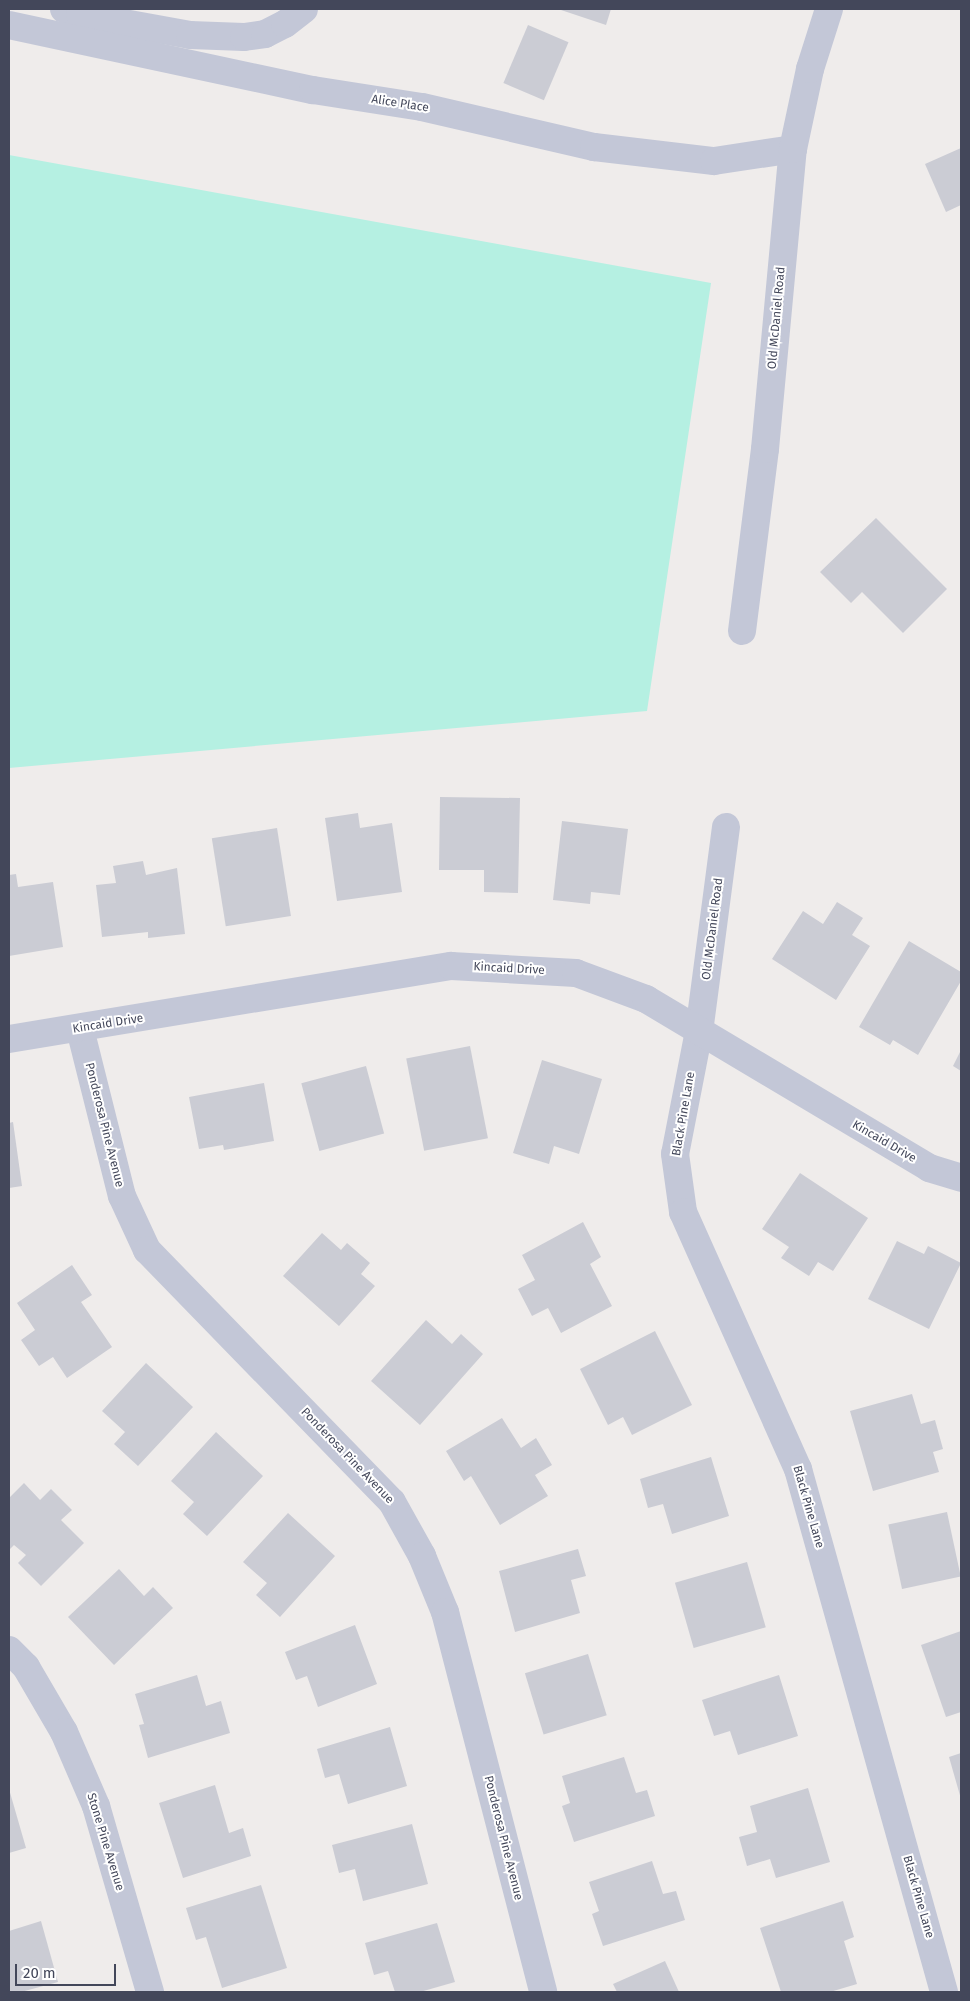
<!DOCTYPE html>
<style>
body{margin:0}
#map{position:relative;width:970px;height:2001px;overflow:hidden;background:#efeceb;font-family:"Fira Sans",sans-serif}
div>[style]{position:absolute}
.green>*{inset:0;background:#b5f0e2}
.building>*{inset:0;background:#cbccd4;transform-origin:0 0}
.minor>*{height:28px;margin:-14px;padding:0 14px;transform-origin:14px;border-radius:14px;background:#c3c7d7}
span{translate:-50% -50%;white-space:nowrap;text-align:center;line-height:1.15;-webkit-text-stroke:4px #fff;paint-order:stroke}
.street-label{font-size:12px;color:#43475a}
.frame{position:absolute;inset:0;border:10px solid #43475a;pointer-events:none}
.scale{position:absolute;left:15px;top:1964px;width:101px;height:22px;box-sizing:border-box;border:2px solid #43475a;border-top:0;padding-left:6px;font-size:15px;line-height:18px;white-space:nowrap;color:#43475a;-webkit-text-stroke:4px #fff;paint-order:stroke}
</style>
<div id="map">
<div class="green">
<div style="clip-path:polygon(9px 155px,711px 283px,647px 711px,9px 768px)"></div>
</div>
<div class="building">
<div style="clip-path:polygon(558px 9px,611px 9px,606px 25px)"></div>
<div style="left:528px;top:25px;width:44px;height:63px;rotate:23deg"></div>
<div style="clip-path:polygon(961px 148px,961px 205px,946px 212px,925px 164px)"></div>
<div style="clip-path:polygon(876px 518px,947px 589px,903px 633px,862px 592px,851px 603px,820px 572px)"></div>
<div style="clip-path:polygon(440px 797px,520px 798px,518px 893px,484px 892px,484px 870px,439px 870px)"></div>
<div style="clip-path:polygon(358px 813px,360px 828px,392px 823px,402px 892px,337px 901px,325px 818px)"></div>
<div style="clip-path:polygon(562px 821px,628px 829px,620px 895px,591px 892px,590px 904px,553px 900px)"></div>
<div style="left:277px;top:828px;width:89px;height:66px;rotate:81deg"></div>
<div style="clip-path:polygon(143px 861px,146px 875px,177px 868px,185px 934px,148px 938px,148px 932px,102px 937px,96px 885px,116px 883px,113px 866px)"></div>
<div style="clip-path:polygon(16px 874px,18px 887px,53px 882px,63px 947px,9px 956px,9px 875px)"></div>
<div style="clip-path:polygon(837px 902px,863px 918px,852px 935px,870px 946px,836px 1000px,772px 959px,803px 911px,823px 924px)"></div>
<div style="clip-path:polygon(909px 941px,961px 972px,961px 981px,918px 1055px,893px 1040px,890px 1045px,859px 1027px)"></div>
<div style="left:470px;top:1046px;width:94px;height:65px;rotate:79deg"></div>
<div style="clip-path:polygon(961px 1050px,961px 1071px,953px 1066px)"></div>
<div style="clip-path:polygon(542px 1060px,602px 1079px,579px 1154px,554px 1146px,549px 1164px,513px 1153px)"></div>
<div style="left:366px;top:1066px;width:70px;height:67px;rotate:75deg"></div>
<div style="clip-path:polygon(264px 1083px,274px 1141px,224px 1150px,223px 1145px,199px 1149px,189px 1097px)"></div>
<div style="clip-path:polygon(13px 1122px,22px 1186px,9px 1188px,9px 1123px)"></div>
<div style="clip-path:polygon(800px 1173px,868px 1218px,833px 1271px,818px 1262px,809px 1276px,781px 1258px,789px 1247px,762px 1229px)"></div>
<div style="clip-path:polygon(583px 1222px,601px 1257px,590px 1264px,612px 1306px,561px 1333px,548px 1308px,532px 1316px,518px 1289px,535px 1280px,522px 1255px)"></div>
<div style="clip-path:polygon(322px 1233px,341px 1250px,347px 1243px,370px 1263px,361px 1274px,375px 1286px,339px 1326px,283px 1276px)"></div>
<div style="clip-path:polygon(897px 1241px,924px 1254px,928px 1246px,961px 1263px,929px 1329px,868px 1299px)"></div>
<div style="clip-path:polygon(72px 1265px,92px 1295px,81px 1302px,112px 1347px,67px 1378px,53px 1357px,39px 1366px,21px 1340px,35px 1330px,17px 1303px)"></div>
<div style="clip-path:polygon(426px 1320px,452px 1344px,461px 1334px,483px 1354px,420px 1425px,371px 1381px)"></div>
<div style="clip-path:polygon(655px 1331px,692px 1405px,632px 1435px,623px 1417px,608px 1425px,580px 1369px)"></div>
<div style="clip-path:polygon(146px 1363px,193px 1407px,138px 1466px,114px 1444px,125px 1432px,102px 1411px)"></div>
<div style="clip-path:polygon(912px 1394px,921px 1424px,935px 1420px,943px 1449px,933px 1452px,939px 1472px,873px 1491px,850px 1411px)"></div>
<div style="clip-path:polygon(502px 1418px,521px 1448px,536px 1438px,552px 1465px,535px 1475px,548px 1496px,500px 1525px,471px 1476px,464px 1481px,446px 1451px)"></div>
<div style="clip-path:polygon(216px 1432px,263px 1476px,207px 1536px,183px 1514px,194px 1502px,171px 1481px)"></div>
<div style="clip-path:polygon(711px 1457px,729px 1516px,672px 1534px,663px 1504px,648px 1508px,640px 1479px)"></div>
<div style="clip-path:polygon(24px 1483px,40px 1500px,51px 1489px,72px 1510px,61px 1520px,84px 1543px,41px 1586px,18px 1563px,26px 1555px,14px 1545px,9px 1550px,9px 1498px)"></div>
<div style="left:947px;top:1512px;width:66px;height:60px;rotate:78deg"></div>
<div style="clip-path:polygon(288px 1513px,335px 1556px,280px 1617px,256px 1595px,267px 1583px,243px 1562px)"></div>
<div style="clip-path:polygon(578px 1549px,586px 1576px,571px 1580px,580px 1613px,515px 1632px,499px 1571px)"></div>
<div style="left:747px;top:1562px;width:68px;height:75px;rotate:74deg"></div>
<div style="clip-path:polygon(119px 1569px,144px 1596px,153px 1587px,173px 1608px,114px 1665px,68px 1617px)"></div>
<div style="clip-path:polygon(355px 1625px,377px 1684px,318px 1707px,307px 1676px,296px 1680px,285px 1652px)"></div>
<div style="clip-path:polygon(961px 1631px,961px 1712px,946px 1717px,921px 1645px)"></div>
<div style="left:588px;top:1654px;width:64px;height:66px;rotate:73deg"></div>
<div style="clip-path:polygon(197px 1675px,206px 1706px,221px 1701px,230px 1733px,148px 1758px,139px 1725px,144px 1724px,135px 1694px)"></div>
<div style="clip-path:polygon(779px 1675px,798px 1736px,738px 1755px,730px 1731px,714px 1736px,702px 1700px)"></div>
<div style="clip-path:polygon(390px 1727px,407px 1786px,348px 1804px,339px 1774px,325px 1778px,317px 1749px)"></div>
<div style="clip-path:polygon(961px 1753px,961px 1799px,949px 1757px)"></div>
<div style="clip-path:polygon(624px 1757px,636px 1793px,647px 1790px,655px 1816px,574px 1842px,562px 1806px,570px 1803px,562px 1776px)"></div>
<div style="clip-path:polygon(215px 1785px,229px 1833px,243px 1828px,251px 1856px,183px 1878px,159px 1803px)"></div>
<div style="clip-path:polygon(808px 1788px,830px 1862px,776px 1878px,770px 1859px,747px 1866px,739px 1837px,757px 1832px,750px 1806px)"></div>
<div style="clip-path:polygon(9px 1789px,26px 1848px,9px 1853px)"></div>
<div style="clip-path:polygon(412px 1824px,428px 1884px,363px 1901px,355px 1869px,339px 1873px,332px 1845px)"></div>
<div style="clip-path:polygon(652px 1861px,663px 1894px,676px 1891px,685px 1920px,603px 1946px,592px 1914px,599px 1911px,589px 1882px)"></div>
<div style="clip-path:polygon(261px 1885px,287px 1968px,222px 1988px,206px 1937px,196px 1940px,186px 1908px)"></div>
<div style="clip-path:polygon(843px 1901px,854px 1937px,844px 1941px,857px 1984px,830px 1992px,781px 1992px,760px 1928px)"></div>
<div style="clip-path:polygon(41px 1921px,58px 1982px,21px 1992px,9px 1992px,9px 1931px)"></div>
<div style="clip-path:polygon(437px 1923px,455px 1982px,420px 1992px,395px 1992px,388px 1971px,374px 1975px,365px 1943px)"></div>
<div style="clip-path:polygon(665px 1961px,679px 1992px,617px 1992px,613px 1984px)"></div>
</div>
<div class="minor">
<div style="left:64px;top:9px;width:17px;rotate:21deg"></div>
<div style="left:80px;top:15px;width:112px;rotate:10.3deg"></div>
<div style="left:190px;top:35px;width:54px;rotate:2.1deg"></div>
<div style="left:244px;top:37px;width:21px;rotate:-8deg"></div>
<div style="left:265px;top:34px;width:22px;rotate:-27deg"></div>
<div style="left:285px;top:24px;width:24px;rotate:-38deg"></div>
<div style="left:9px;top:25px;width:311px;rotate:12.1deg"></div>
<div style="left:313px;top:90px;width:110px;rotate:8.9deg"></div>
<div style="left:422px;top:107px;width:177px;rotate:13.1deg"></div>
<div style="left:594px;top:147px;width:121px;rotate:6.7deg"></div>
<div style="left:714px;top:161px;width:80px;rotate:-8.6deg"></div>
<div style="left:742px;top:631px;width:183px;rotate:-82.8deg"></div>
<div style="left:765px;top:449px;width:301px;rotate:-84.7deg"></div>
<div style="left:793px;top:149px;width:82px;rotate:-78deg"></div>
<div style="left:810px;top:69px;width:63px;rotate:-72.4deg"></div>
<div style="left:726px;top:827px;width:206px;rotate:97.5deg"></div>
<div style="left:699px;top:1031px;width:125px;rotate:101deg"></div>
<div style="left:675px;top:1154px;width:59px;rotate:82.1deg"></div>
<div style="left:683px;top:1212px;width:282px;rotate:65.9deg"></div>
<div style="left:798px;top:1469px;width:543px;rotate:74.4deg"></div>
<div style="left:80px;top:1029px;width:172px;rotate:75.9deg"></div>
<div style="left:122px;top:1196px;width:60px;rotate:65.2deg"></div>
<div style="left:147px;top:1250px;width:351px;rotate:45.8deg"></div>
<div style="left:392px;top:1502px;width:62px;rotate:60.9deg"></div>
<div style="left:422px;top:1556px;width:61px;rotate:67.7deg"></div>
<div style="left:445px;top:1612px;width:392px;rotate:75.5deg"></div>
<div style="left:9px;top:1039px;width:448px;rotate:-9.4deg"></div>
<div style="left:451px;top:966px;width:125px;rotate:3.2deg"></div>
<div style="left:576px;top:973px;width:75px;rotate:20.4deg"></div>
<div style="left:646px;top:999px;width:330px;rotate:30.8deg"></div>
<div style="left:929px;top:1168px;width:34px;rotate:17deg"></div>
<div style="left:9px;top:1650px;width:24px;rotate:45deg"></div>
<div style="left:26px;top:1667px;width:75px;rotate:59.7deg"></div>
<div style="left:64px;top:1732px;width:81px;rotate:66.6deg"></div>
<div style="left:96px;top:1806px;width:194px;rotate:73.8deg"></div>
</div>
<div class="street-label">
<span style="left:400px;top:104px;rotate:9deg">Alice Place</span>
<span style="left:777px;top:318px;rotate:-85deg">Old McDaniel Road</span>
<span style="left:713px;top:929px;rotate:-83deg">Old McDaniel Road</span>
<span style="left:509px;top:969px;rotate:3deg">Kincaid Drive</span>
<span style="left:108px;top:1024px;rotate:-9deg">Kincaid Drive</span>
<span style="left:684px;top:1114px;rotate:-80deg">Black Pine Lane</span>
<span style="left:104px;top:1125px;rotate:76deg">Ponderosa Pine Avenue</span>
<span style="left:884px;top:1142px;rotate:30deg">Kincaid Drive</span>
<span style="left:347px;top:1456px;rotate:46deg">Ponderosa Pine Avenue</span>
<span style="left:808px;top:1507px;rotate:74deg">Black Pine Lane</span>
<span style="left:503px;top:1838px;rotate:76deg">Ponderosa Pine Avenue</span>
<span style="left:105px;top:1842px;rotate:73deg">Stone Pine Avenue</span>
<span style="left:918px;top:1897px;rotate:74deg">Black Pine Lane</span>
</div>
<div class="frame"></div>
<div class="scale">20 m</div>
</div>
